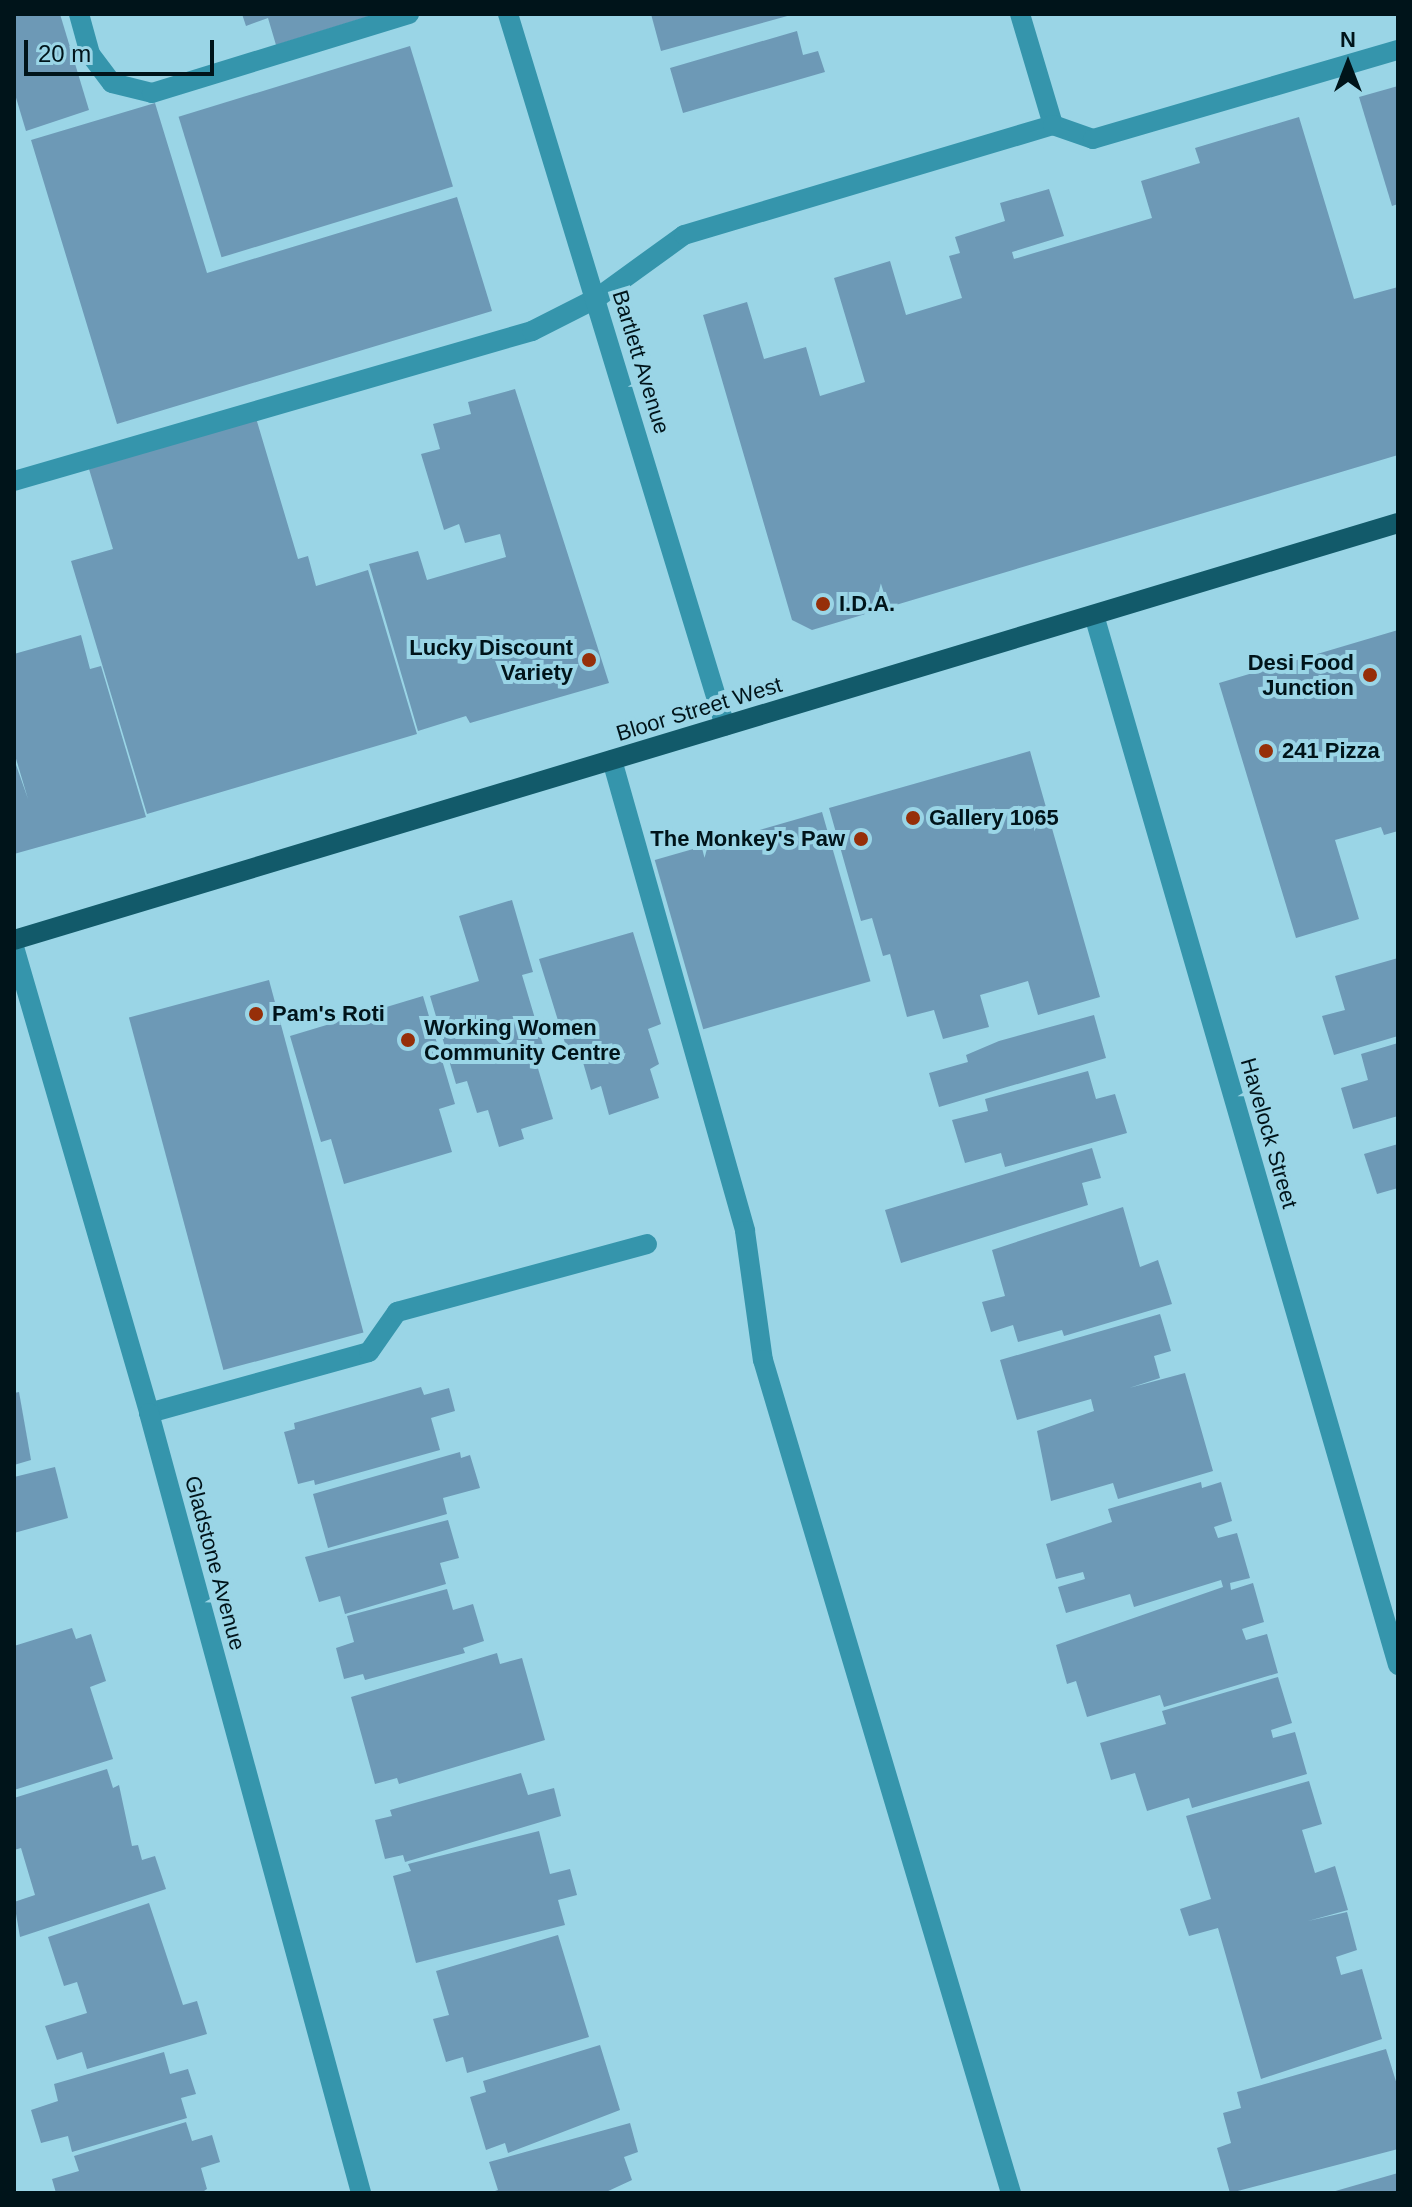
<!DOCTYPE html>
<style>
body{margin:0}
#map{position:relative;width:1412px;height:2207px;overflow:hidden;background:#9ad5e6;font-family:Helvetica,sans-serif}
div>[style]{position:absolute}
.building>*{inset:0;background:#6d99b6;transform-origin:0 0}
.service>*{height:20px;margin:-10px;padding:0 10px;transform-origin:10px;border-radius:10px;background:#3595ac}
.minor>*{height:20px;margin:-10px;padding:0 10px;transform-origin:10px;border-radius:10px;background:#3595ac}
.primary>*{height:20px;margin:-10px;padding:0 10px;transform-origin:10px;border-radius:10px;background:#125a6a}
.dots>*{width:22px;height:22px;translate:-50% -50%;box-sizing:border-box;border:4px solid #9ad5e6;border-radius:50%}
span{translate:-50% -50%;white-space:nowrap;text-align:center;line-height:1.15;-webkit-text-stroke:8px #9ad5e6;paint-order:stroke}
.street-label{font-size:22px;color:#00141a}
.poi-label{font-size:22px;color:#00141a;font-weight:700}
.left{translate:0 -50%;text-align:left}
.right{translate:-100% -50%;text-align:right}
.frame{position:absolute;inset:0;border:16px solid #00141a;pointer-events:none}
.north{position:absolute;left:1308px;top:24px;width:80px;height:80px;-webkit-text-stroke:6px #9ad5e6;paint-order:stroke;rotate:0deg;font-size:22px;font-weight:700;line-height:32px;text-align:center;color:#00141a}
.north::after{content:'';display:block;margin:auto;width:28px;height:36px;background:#00141a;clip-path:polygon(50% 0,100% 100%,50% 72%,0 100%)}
.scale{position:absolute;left:24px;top:40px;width:190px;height:36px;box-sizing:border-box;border:4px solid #00141a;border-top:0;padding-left:10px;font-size:24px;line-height:28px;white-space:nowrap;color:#00141a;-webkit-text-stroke:6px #9ad5e6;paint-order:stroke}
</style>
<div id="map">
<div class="building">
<div style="clip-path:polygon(14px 14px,60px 14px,89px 110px,26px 131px,14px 91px)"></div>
<div style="clip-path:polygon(242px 14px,373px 14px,373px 15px,276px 45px,268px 18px,246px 26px)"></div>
<div style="clip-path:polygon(651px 14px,791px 14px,791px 15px,661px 51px)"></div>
<div style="clip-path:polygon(797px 31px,803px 55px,818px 51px,825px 72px,683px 113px,670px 68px)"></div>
<div style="left:410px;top:46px;width:147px;height:242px;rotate:73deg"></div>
<div style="clip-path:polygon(1398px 86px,1398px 204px,1392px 206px,1359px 97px)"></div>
<div style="clip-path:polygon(155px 103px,207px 273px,457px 197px,492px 311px,117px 424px,31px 140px)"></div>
<div style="clip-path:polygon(1299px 117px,1354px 299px,1398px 287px,1398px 455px,812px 630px,792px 620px,703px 315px,747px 302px,764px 359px,806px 347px,820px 396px,865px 382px,834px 278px,890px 261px,906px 315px,962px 298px,949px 256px,960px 253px,955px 237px,1005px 221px,1000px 203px,1049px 189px,1064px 236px,1012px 252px,1014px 259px,1152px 218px,1141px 181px,1200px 163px,1195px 148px)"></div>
<div style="clip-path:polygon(515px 389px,609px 683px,470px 723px,466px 716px,418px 731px,369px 564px,418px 551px,427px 580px,506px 557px,500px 534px,465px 543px,459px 524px,444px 530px,421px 454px,440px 449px,433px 424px,471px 414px,468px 402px)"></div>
<div style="clip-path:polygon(256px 418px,298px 559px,308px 556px,316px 586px,368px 570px,417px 734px,147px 814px,71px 561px,113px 549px,89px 469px)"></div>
<div style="clip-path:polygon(1398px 630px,1398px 831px,1384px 835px,1381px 827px,1335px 840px,1359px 919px,1296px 938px,1219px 683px)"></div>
<div style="clip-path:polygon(81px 635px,90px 669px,101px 666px,146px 817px,14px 854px,14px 759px,28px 799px,14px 752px,14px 654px)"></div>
<div style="clip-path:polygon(1030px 751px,1100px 997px,1038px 1015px,1028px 981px,980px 995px,989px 1027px,943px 1039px,934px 1010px,907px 1017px,890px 954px,883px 956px,872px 918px,861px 921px,829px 808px)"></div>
<div style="left:822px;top:812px;width:176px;height:174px;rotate:74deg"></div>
<div style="clip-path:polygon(512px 900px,533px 972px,522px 975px,545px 1052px,534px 1055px,553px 1119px,521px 1129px,524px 1139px,499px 1147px,488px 1110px,477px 1113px,467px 1081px,456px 1084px,430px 996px,479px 981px,459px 916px)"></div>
<div style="clip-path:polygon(633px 932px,661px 1024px,648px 1029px,659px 1064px,650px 1069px,659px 1098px,609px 1115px,601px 1086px,591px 1090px,580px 1052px,569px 1056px,539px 959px)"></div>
<div style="clip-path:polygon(1398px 958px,1398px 1036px,1334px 1055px,1322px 1016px,1345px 1010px,1335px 976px)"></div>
<div style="left:269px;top:980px;width:365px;height:145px;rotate:75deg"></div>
<div style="clip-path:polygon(423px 996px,455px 1104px,439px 1109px,452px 1152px,344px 1184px,331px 1139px,321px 1142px,290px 1036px)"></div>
<div style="clip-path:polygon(1094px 1015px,1106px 1058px,939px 1107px,929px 1073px,968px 1062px,966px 1055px,999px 1041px)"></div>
<div style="clip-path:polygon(1398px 1043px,1398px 1116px,1353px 1129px,1341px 1088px,1368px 1080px,1361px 1054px)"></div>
<div style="clip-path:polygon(1088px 1071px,1096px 1099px,1115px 1094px,1127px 1133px,1005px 1167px,1001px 1153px,965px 1163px,952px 1120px,988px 1111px,985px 1099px)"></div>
<div style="clip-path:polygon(1398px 1144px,1398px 1188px,1377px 1194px,1364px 1154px)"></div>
<div style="clip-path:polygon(1092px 1148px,1101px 1178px,1082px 1183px,1088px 1205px,901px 1263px,885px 1210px)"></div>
<div style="clip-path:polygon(1123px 1207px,1140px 1267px,1158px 1260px,1172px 1304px,1064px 1336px,1062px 1330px,1018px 1342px,1013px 1325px,991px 1332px,982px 1302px,1005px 1296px,992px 1250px)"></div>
<div style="clip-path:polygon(1160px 1314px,1171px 1351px,1154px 1356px,1160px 1378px,1129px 1388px,1185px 1373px,1213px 1471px,1118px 1499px,1113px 1483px,1051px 1501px,1037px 1431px,1094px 1411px,1091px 1399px,1017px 1420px,1000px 1360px)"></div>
<div style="clip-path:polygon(421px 1387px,424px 1395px,449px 1388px,455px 1411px,431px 1418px,440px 1450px,315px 1485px,314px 1480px,298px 1484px,284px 1432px,295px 1429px,294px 1423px)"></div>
<div style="clip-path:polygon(19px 1392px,31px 1460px,14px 1465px,14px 1393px)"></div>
<div style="clip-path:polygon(460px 1452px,461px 1458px,470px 1455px,480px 1488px,443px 1498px,447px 1514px,328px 1548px,313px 1494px)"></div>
<div style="clip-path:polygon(55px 1467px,68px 1518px,14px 1533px,14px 1477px)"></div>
<div style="clip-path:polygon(1201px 1482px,1202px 1488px,1221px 1482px,1232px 1521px,1214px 1527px,1218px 1538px,1237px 1533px,1250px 1578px,1230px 1583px,1231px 1590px,1253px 1583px,1264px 1622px,1242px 1629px,1246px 1640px,1267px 1634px,1278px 1673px,1164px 1707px,1160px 1695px,1087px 1717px,1076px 1681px,1067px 1684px,1056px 1645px,1223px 1587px,1221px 1580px,1134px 1607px,1130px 1594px,1066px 1613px,1058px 1587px,1085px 1579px,1083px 1572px,1056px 1579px,1046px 1544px,1112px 1522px,1108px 1509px)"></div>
<div style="clip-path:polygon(448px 1520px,459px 1558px,440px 1563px,446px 1584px,345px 1614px,340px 1596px,319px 1602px,305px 1557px)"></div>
<div style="clip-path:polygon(447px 1589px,453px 1610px,473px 1604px,484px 1641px,463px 1648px,465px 1653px,365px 1680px,363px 1674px,344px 1679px,336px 1648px,354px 1642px,347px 1616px)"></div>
<div style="clip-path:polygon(72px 1628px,76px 1639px,91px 1634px,106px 1681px,90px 1687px,113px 1759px,14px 1790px,14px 1646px)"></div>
<div style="clip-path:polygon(497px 1653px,500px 1664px,522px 1658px,545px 1740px,399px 1784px,397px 1778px,375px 1784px,351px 1697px)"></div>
<div style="clip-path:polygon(1278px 1677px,1292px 1723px,1271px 1730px,1273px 1738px,1295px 1732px,1307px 1774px,1192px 1808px,1189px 1798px,1147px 1811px,1135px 1773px,1111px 1780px,1100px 1743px,1166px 1724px,1162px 1711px)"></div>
<div style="clip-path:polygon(107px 1769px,113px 1788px,119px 1785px,132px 1846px,138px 1845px,142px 1860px,155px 1856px,166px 1889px,20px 1937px,14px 1902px,35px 1895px,21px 1848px,14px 1850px,14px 1798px)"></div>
<div style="clip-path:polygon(521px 1773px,528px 1795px,554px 1788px,561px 1816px,405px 1862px,403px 1855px,385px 1859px,375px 1820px,392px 1816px,390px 1810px)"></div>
<div style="clip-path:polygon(1309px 1781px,1322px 1824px,1302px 1830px,1315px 1873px,1335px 1866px,1348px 1910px,1308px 1921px,1347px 1912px,1357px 1950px,1336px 1957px,1341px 1975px,1362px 1969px,1382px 2039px,1261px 2079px,1218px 1928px,1189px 1936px,1180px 1909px,1211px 1899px,1186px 1816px)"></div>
<div style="clip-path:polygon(539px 1831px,550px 1874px,570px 1869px,577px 1895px,558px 1900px,565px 1925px,416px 1963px,393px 1876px,411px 1871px,408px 1864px)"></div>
<div style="clip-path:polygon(149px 1903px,183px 2005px,197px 2001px,207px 2034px,87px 2069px,82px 2052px,57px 2060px,45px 2026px,87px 2013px,77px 1982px,64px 1986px,48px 1937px)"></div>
<div style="clip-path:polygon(558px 1935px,589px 2037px,467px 2073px,463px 2057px,446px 2062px,433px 2019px,449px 2015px,436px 1971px)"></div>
<div style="clip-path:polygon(600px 2045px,620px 2110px,508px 2153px,505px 2143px,486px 2150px,470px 2097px,486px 2092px,483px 2081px)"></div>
<div style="clip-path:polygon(1386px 2049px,1398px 2088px,1398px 2149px,1230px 2193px,1217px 2148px,1231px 2143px,1223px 2113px,1241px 2108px,1237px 2092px)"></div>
<div style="clip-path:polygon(164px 2052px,170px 2074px,188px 2069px,196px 2094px,181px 2098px,187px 2118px,72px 2152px,68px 2136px,41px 2143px,31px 2110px,58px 2101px,54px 2084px)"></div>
<div style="clip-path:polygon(186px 2122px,192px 2141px,212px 2135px,220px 2162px,201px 2168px,207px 2189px,201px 2193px,56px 2193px,52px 2179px,79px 2171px,74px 2156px)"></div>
<div style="clip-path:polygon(630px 2123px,638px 2152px,624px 2157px,632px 2180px,604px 2193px,489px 2193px,498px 2190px,489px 2162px)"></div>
<div style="clip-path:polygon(1398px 2173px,1398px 2193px,1332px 2193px,1332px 2192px)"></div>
</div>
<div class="service">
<div style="left:79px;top:14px;width:41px;rotate:74.6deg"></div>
<div style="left:90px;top:54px;width:36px;rotate:53deg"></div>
<div style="left:112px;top:83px;width:41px;rotate:14deg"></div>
<div style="left:152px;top:93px;width:269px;rotate:-17.1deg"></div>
<div style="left:1020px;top:14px;width:116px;rotate:73.4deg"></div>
<div style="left:14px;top:481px;width:539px;rotate:-16.15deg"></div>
<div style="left:532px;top:331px;width:73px;rotate:-26.9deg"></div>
<div style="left:597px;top:298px;width:107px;rotate:-35.9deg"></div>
<div style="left:684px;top:235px;width:385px;rotate:-16.6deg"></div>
<div style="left:1053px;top:125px;width:42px;rotate:19.3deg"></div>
<div style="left:1093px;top:139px;width:318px;rotate:-16.3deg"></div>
<div style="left:612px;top:760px;width:489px;rotate:74.2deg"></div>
<div style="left:745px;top:1231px;width:130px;rotate:82.1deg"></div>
<div style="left:763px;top:1360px;width:869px;rotate:73.42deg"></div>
<div style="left:149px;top:1413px;width:228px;rotate:-15.5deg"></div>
<div style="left:369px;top:1352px;width:49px;rotate:-55deg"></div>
<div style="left:397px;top:1312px;width:259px;rotate:-15.2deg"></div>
</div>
<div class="minor">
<div style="left:508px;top:14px;width:744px;rotate:73.05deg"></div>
<div style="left:1094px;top:615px;width:1093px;rotate:73.85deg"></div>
<div style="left:14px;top:947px;width:485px;rotate:73.8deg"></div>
<div style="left:149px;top:1413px;width:808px;rotate:74.79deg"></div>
</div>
<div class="primary">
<div style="left:14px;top:940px;width:1445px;rotate:-16.77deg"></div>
</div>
<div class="dots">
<div style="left:823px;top:604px;background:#962f09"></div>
<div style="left:589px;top:660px;background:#962f09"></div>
<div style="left:1370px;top:675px;background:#962f09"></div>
<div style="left:1266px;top:751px;background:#962f09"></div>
<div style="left:913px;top:818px;background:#962f09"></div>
<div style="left:861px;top:839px;background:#962f09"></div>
<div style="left:256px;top:1014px;background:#962f09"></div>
<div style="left:408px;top:1040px;background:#962f09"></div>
</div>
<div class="street-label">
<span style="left:641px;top:362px;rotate:73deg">Bartlett Avenue</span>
<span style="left:699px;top:709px;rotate:-17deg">Bloor Street West</span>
<span style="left:1269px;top:1133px;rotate:74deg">Havelock Street</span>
<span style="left:215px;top:1563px;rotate:75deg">Gladstone Avenue</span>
</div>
<div class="poi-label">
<span class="left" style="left:839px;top:604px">I.D.A.</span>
<span class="right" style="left:573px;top:660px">Lucky Discount<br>Variety</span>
<span class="right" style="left:1354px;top:675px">Desi Food<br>Junction</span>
<span class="left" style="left:1282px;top:751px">241 Pizza</span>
<span class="left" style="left:929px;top:818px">Gallery 1065</span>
<span class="right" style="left:845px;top:839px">The Monkey's Paw</span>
<span class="left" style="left:272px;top:1014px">Pam's Roti</span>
<span class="left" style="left:424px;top:1040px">Working Women<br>Community Centre</span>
</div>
<div class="frame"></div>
<div class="north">N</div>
<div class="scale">20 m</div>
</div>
